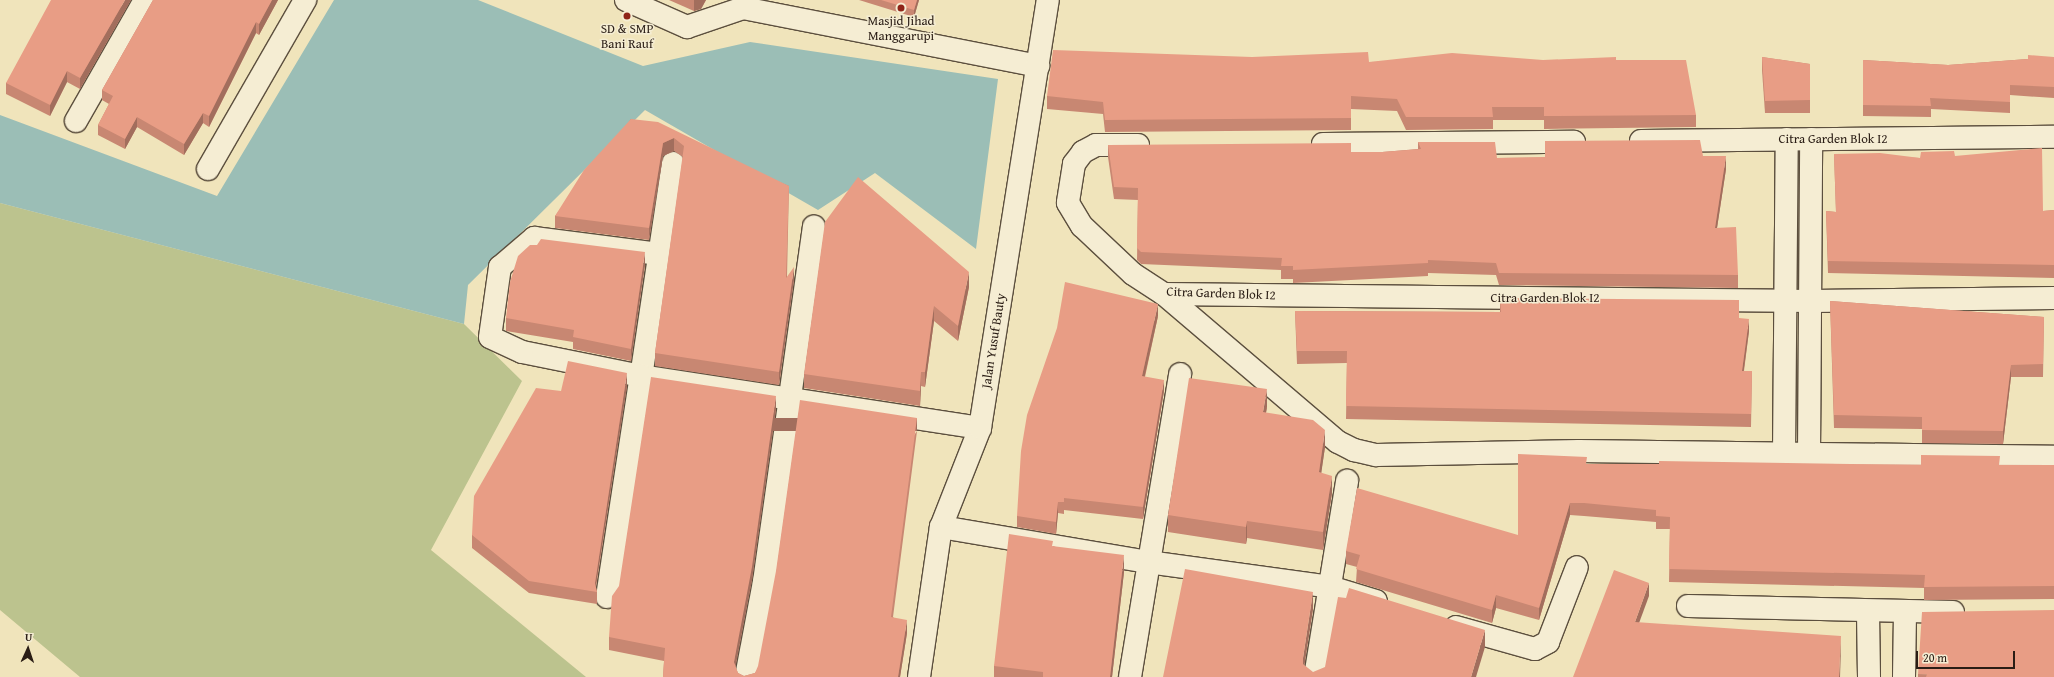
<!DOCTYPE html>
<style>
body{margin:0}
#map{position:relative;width:2054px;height:677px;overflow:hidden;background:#f0e4bb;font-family:"Gentium Book Plus",serif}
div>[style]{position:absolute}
.green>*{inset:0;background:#bcc38e}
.water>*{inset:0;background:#9bbeb6}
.roads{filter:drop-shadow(1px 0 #5c4f3e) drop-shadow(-1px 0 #5c4f3e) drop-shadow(0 1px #5c4f3e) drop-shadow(0 -1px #5c4f3e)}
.minor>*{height:22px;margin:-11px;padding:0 11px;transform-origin:11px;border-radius:11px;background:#f5edd3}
.wall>*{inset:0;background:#c88772}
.shaded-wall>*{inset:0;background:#a26e5d;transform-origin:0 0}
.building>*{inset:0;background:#e89d85}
.dots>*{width:11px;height:11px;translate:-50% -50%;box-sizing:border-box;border:2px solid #f5edd3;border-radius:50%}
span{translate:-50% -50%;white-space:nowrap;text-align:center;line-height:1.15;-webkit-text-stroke:3px #f5edd3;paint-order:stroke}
.poi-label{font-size:13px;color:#2a1d15}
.street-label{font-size:13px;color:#2a1d15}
.north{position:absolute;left:8px;top:629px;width:40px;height:40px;-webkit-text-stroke:3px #f5edd3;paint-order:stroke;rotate:3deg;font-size:11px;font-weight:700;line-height:16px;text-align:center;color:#2a1d15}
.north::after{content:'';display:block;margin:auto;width:14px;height:18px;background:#2a1d15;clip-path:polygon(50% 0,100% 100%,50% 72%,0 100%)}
.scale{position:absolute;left:1916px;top:651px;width:99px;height:18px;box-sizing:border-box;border:2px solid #2a1d15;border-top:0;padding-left:5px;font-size:12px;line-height:14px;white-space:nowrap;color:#2a1d15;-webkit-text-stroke:3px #f5edd3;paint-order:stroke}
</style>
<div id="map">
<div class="green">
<div style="clip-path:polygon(0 203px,464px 324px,522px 381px,431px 550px,586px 677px,80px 677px,0 610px)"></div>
</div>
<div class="water">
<div style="clip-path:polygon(334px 0,478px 0,643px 66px,750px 42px,998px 79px,976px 249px,875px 173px,818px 210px,645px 110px,468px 285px,464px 324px,0 203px,0 115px,217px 196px)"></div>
</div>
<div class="roads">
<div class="minor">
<div style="left:626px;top:0;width:67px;rotate:23.9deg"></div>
<div style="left:687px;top:27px;width:59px;rotate:-18.7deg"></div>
<div style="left:743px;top:8px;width:301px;rotate:11.1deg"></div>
<div style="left:76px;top:121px;width:139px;rotate:-60.3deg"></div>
<div style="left:1641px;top:141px;width:413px;rotate:-0.6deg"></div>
<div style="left:1323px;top:144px;width:251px;rotate:-0.5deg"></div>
<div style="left:1138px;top:145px;width:42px;rotate:180deg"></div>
<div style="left:1096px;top:145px;width:15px;rotate:152deg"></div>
<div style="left:1083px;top:152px;width:15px;rotate:127deg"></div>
<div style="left:1074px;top:164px;width:39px;rotate:99deg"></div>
<div style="left:1068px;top:203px;width:27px;rotate:59deg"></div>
<div style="left:1082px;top:226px;width:70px;rotate:43.3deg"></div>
<div style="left:1133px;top:274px;width:37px;rotate:33deg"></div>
<div style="left:1164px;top:294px;width:648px;rotate:0.62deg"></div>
<div style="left:1812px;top:301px;width:242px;rotate:-0.7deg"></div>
<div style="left:673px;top:163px;width:215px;rotate:98.5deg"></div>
<div style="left:641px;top:376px;width:343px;rotate:8.7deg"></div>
<div style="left:208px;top:169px;width:195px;rotate:-60.1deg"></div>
<div style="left:1164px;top:294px;width:228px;rotate:40.4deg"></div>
<div style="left:1338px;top:442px;width:18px;rotate:27deg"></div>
<div style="left:1354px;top:450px;width:23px;rotate:13deg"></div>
<div style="left:1376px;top:455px;width:203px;rotate:-1.1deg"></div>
<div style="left:1579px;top:451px;width:475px;rotate:0.7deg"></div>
<div style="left:1784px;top:454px;width:315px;rotate:-89.5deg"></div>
<div style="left:1809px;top:454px;width:315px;rotate:-89.6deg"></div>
<div style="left:941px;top:527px;width:210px;rotate:9.6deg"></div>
<div style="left:1148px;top:562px;width:184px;rotate:7.8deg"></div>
<div style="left:1330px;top:587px;width:48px;rotate:16.9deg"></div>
<div style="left:607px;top:597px;width:224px;rotate:-81.3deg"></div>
<div style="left:641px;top:376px;width:121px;rotate:-168.6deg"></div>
<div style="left:522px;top:352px;width:35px;rotate:-155deg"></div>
<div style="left:490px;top:337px;width:71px;rotate:-81.9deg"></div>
<div style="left:500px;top:267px;width:45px;rotate:-40.5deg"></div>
<div style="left:534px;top:238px;width:126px;rotate:7.3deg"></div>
<div style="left:1688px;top:606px;width:265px;rotate:1.3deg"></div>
<div style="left:1868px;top:613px;width:64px;rotate:89.1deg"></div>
<div style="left:1456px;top:627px;width:82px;rotate:15.6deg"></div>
<div style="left:1535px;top:649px;width:15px;rotate:-28deg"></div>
<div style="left:1548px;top:642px;width:80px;rotate:-68.9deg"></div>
<div style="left:746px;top:677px;width:97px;rotate:-79.3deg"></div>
<div style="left:764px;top:582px;width:359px;rotate:-82deg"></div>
<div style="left:919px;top:677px;width:152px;rotate:-81.7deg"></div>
<div style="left:941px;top:527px;width:106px;rotate:-68.5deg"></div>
<div style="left:980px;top:428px;width:433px;rotate:-81deg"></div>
<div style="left:1130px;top:677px;width:307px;rotate:-80.6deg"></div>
<div style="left:1315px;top:677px;width:199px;rotate:-80.7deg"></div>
<div style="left:1904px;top:677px;width:64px;rotate:-89.1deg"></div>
</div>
</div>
<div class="wall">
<div style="clip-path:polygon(131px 0,80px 89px,67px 82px,50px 116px,6px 94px,6px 83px)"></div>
<div style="clip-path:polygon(153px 0,278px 0,259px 35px,256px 33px,209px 127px,203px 123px,184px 155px,137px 127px,125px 149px,98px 135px,98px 125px,109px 104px,102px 100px,102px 90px)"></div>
<div style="clip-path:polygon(669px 0,706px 0,701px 9px,694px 11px)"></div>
<div style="clip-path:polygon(859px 0,919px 0,914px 17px)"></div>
<div style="clip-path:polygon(1762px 57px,1810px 64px,1810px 113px,1765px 113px,1762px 70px)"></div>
<div style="clip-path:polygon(2054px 57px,2054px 98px,2010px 95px,2010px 113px,1931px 109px,1931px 117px,1863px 116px,1863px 60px,1948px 65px)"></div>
<div style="clip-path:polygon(1543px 60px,1616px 60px,1696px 115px,1696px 127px,1544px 129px,1544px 120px,1493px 120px,1493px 129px,1406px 130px,1397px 111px,1351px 109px,1351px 130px,1105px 132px,1103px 114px,1047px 109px,1047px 96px,1369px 62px)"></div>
<div style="clip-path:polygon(631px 119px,789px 186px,787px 277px,794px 280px,779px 385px,655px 366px,655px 353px,683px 157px,674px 151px,663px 156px,649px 240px,555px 228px,555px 216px)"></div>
<div style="clip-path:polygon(1418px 142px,1497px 158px,1703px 156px,1726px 169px,1717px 228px,1738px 275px,1738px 288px,1499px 285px,1496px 275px,1428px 273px,1428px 276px,1293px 283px,1293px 279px,1281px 279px,1281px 270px,1141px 264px,1137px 260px,1138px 200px,1114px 199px,1108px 157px,1108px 145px,1351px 152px,1382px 152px,1418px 149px)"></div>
<div style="clip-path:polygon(1834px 154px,1920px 158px,1955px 156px,2043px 211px,2054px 210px,2054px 278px,1828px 273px,1826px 211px,1836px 212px)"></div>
<div style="clip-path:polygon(645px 265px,631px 361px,573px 349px,573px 342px,506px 331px,506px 318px)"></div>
<div style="clip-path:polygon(969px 287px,958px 341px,934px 321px,925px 387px,921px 386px,920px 406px,804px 388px,804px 374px)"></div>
<div style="clip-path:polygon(1500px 298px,1739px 318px,1749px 331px,1744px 371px,1752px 371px,1751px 427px,1346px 419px,1347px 363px,1297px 364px,1295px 311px,1500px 312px)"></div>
<div style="clip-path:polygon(1830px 301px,2044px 317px,2043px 377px,2011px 377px,2003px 444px,1922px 443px,1922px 429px,1834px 428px)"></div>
<div style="clip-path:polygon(1158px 316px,1145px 377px,1164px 391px,1143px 519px,1064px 510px,1064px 514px,1058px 513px,1056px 534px,1017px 527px,1017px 516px)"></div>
<div style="clip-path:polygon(627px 386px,596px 587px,597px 592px,597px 604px,529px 593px,472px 548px,472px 535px,561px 391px)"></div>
<div style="clip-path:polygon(1267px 407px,1266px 413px,1325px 447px,1321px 473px,1332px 493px,1323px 550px,1247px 538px,1246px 544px,1168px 532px,1168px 515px)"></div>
<div style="clip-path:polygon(776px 409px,752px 580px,735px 666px,738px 673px,744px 676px,755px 673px,917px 431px,893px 617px,907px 633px,900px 677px,663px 677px,664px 661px,609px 650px,609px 637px)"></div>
<div style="clip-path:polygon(1587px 464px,2054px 465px,2054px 599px,1924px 600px,1924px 588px,1669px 582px,1670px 529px,1656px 529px,1656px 522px,1584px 516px,1570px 515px,1539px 620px,1496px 608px,1492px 623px,1356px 582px,1357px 567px,1346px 564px,1346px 551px,1518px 535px)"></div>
<div style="clip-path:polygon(1053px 546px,1124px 572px,1112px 677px,994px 677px,994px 666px)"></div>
<div style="clip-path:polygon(1918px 674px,2054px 677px,1918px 677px)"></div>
</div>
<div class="shaded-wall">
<div style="clip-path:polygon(125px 0,131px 0,80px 89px,80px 78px)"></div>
<div style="clip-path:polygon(272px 0,278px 0,259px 35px,259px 24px)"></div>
<div style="clip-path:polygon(694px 0,706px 0,701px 9px,694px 11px)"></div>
<div style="clip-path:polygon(917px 0,919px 0,914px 17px,914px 10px)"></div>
<div style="clip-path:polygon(256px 22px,256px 33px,209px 127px,209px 116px)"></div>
<div style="clip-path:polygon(67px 71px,67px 82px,50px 116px,50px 105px)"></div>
<div style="clip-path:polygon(203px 113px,203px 123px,184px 155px,184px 144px)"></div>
<div style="clip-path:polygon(137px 117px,137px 127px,125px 149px,125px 139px)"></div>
<div style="clip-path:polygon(674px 138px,674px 151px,663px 156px,649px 240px,649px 228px,663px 143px)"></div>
<div style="clip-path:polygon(1726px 156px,1726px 169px,1715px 241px,1715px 228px)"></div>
<div style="clip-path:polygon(645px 252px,645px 265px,631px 361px,631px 349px)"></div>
<div style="clip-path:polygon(794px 267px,794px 280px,779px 385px,779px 372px)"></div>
<div style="clip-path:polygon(969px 272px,969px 287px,958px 341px,958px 326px)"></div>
<div style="clip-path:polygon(1158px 304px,1158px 316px,1142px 388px,1142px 376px)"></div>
<div style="clip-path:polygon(934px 306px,934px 321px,925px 387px,925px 372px)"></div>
<div style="clip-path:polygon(1749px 319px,1749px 331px,1742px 383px,1742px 371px)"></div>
<div style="clip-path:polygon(2011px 365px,2011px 377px,2003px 444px,2003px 431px)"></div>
<div style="clip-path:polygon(921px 372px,921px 386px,920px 406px,920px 391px)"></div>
<div style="clip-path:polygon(627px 373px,627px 386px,595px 591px,595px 583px)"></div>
<div style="clip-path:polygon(1164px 380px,1164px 391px,1143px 519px,1143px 507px)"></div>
<div style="clip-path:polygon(1267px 389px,1267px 407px,1263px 429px,1263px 412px)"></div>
<div style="clip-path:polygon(776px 396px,776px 409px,752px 580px,734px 675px,734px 662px)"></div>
<div style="left:917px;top:418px;width:13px;height:201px;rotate:90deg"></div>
<div style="clip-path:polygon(1325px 430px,1325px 447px,1319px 489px,1319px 472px)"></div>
<div style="clip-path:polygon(1332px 476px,1332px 493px,1323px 550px,1323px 532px)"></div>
<div style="clip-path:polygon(1058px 502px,1058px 513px,1056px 534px,1056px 522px)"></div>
<div style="clip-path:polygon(1570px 503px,1570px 515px,1539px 620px,1539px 608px)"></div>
<div style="clip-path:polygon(1247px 521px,1247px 538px,1246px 544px,1246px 527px)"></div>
<div style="clip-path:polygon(1124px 555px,1124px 572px,1112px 677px,1110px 677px)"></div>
<div style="clip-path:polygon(1649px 583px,1649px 596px,1635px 634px,1635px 622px)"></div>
<div style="clip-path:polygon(1313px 592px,1313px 610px,1303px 675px,1303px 658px)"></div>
<div style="clip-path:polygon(1496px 595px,1496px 608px,1492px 623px,1492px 610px)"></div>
<div style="clip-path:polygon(907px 620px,907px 633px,900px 677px,898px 677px)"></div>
<div style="clip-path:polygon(1485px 630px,1485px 647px,1476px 677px,1471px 677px)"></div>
<div style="clip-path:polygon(1841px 636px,1841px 648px,1840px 677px,1839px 677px)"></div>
</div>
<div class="building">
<div style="clip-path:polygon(51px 0,125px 0,80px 78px,67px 71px,50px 105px,6px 83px)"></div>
<div style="clip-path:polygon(153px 0,272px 0,259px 24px,256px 22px,209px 116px,203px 113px,184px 144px,137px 117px,125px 139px,98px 125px,113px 96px,102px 90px)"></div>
<div style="clip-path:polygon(881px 0,917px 0,914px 10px)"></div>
<div style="clip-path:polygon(1053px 50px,1252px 57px,1368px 52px,1369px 62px,1452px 53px,1543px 60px,1616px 57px,1616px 60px,1686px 60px,1696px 115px,1544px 116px,1544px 107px,1492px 107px,1493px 117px,1406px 117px,1397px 99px,1351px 96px,1351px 118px,1105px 120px,1103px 102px,1047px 96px)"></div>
<div style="clip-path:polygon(2028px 55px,2054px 57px,2054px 87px,2010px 85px,2010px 102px,1930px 98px,1931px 106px,1863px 105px,1863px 60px,1948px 65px,2028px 59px)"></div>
<div style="clip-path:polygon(1762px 57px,1810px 64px,1810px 100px,1765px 101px)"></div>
<div style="clip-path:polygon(631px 119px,658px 122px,789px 186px,786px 278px,794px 267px,779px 372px,655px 353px,684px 146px,674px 138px,663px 143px,649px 228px,555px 216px,584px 170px)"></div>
<div style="clip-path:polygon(1700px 140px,1703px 156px,1726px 156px,1715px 228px,1736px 227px,1738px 275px,1499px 273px,1496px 263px,1428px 260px,1428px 263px,1293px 270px,1293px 266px,1281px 266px,1282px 258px,1141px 252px,1137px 248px,1138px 188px,1114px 187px,1108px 145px,1351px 143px,1351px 152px,1382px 152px,1421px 149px,1418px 142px,1495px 142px,1497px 158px,1545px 157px,1545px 141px)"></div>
<div style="clip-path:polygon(2042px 148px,2043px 211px,2054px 210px,2054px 265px,1828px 261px,1826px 211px,1836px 212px,1834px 154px,1880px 153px,1920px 158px,1921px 152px,1954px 151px,1955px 156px)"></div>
<div style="clip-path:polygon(858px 177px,969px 272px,958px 326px,934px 306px,925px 372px,921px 372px,920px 391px,804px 374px,825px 222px)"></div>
<div style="clip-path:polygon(541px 239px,645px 252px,631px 349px,573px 337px,574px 330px,506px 318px,510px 282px,518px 256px,530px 245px,537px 245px)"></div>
<div style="clip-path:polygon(1065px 282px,1158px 304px,1142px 376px,1164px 380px,1143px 507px,1064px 498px,1064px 502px,1058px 502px,1056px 522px,1017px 516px,1021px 451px,1027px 415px,1057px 328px)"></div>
<div style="clip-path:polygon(1500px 298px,1739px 300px,1739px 318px,1749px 319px,1742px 371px,1752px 371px,1751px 414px,1346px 406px,1347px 351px,1297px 351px,1295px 311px,1501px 312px)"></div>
<div style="clip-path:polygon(1830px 301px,2044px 317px,2043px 364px,2011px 365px,2003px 431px,1922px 430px,1922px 417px,1834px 415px)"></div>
<div style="clip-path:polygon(568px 361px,627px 373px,595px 583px,597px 592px,529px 581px,472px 535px,474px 496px,536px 388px,561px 391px)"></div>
<div style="clip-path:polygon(651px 377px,776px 396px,752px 567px,734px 662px,738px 673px,744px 676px,755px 673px,758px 666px,776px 571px,800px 400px,917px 418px,891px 617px,907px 620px,898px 677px,663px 677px,665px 648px,609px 637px,612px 596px,619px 586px)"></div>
<div style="clip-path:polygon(1189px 378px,1267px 389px,1263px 412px,1313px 420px,1325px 430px,1319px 472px,1332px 476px,1323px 532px,1247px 521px,1246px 527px,1168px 515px)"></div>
<div style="clip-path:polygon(1518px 454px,1587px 457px,1586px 464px,1659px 464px,1659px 461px,1921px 465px,1921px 455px,2000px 456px,1999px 465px,2054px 465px,2054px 586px,1924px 587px,1925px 575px,1669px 569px,1670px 517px,1656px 516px,1656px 510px,1584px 503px,1570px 503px,1539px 608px,1496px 595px,1492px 610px,1356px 569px,1360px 555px,1346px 551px,1357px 488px,1518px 535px)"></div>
<div style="clip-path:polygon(1009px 534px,1053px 541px,1052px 546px,1124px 555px,1110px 677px,1043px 677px,1043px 672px,994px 666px)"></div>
<div style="clip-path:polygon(1185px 569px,1313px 592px,1303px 658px,1303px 664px,1313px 672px,1325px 667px,1338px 597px,1346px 598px,1349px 588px,1485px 630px,1471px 677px,1163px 677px)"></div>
<div style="clip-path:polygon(1614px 570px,1649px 583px,1635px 622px,1841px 636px,1839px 677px,1573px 677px)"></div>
<div style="clip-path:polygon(2054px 610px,2054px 677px,1926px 677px,1927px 674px,1918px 674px,1922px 612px)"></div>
</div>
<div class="dots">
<div style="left:901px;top:8px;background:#8f2418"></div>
<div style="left:627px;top:16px;background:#8f2418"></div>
</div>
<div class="poi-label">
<span style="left:901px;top:29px">Masjid Jihad<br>Manggarupi</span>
<span style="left:627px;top:37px">SD &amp; SMP<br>Bani Rauf</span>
</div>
<div class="street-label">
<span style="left:1833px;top:139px">Citra Garden Blok I2</span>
<span style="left:1221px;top:294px;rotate:2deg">Citra Garden Blok I2</span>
<span style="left:1545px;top:298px">Citra Garden Blok I2</span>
<span style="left:994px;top:341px;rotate:-81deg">Jalan Yusuf Bauty</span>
</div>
<div class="north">U</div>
<div class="scale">20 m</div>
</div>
